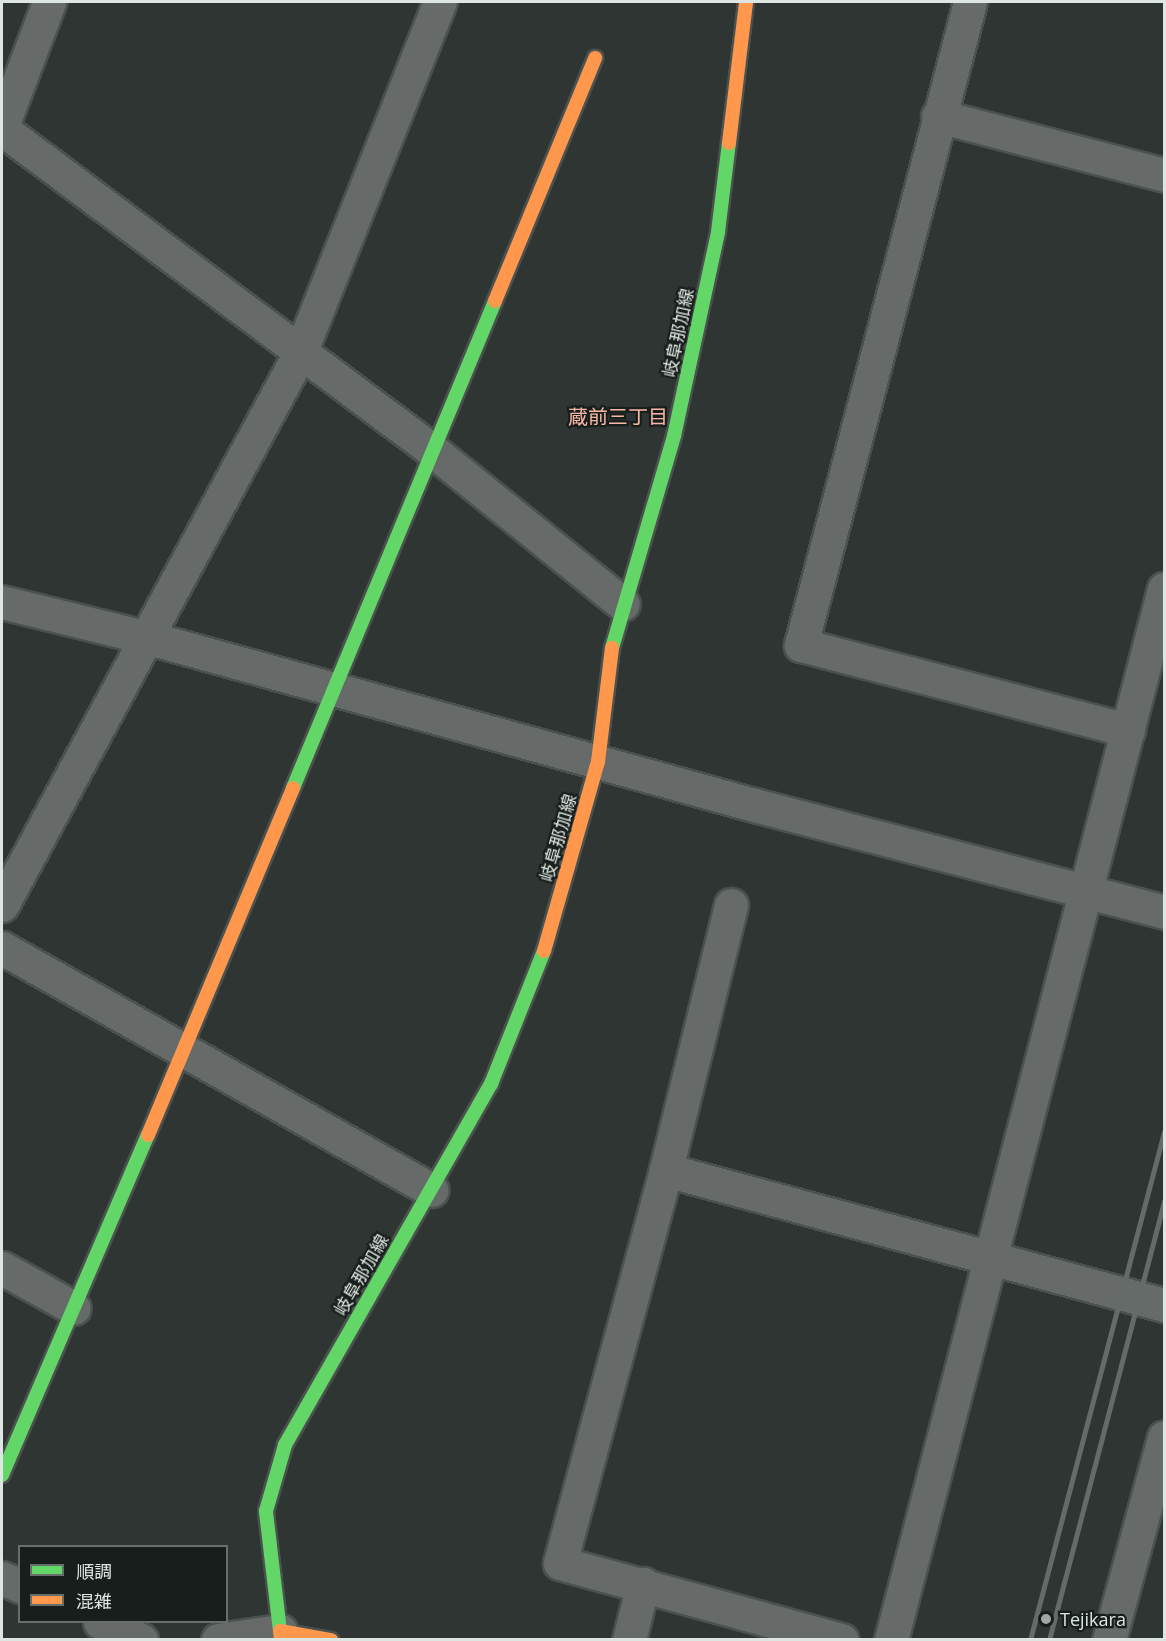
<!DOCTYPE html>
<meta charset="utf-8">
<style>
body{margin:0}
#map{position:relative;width:1166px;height:1641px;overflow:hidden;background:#2e3532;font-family:"Open Sans","Noto Sans JP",sans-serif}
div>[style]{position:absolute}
.roads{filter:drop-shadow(2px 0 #4b514e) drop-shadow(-2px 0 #4b514e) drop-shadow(0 2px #4b514e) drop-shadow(0 -2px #4b514e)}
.street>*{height:33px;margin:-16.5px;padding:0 16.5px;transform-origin:16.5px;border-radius:16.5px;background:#666b69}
.fast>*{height:14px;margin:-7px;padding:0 7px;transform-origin:7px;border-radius:7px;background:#63d668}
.slow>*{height:14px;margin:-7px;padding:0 7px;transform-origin:7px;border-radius:7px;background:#ff974d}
.rail>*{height:4.5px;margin:-2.25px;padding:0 2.25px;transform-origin:2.25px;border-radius:2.25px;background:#656b69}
.dots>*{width:16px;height:16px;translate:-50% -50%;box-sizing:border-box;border:3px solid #181e1b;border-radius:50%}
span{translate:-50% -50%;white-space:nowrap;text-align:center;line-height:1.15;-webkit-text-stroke:4.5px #181e1b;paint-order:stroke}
.street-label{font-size:18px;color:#dee6e2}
.poi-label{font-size:18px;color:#dee6e2}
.left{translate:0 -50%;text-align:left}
.neighbourhood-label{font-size:20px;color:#f8b7a6}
.frame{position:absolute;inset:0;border:3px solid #dee6e2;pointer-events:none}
.legend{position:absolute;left:18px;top:1545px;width:210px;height:78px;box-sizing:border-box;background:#181e1b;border:2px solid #676e6b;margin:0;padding:8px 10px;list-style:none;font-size:18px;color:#dee6e2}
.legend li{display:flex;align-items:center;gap:12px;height:30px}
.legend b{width:30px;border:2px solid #676e6b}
</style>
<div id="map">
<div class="roads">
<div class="street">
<div style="left:970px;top:2px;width:665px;rotate:104.73deg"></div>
<div style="left:801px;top:645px;width:338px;rotate:14.6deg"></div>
<div style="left:938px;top:116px;width:234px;rotate:14.6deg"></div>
<div style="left:2px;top:126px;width:133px;rotate:-69.2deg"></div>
<div style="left:2px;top:129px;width:537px;rotate:36.74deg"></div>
<div style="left:432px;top:450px;width:245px;rotate:38.9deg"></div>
<div style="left:2px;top:602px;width:151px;rotate:13.8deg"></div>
<div style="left:149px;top:638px;width:628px;rotate:15.43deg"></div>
<div style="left:754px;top:805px;width:424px;rotate:14.6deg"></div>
<div style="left:2px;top:905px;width:627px;rotate:-61.64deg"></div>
<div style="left:300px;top:353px;width:378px;rotate:-68.3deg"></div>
<div style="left:731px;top:905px;width:273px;rotate:103.8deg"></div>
<div style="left:666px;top:1170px;width:407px;rotate:105.1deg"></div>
<div style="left:560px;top:1563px;width:292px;rotate:15.3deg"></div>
<div style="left:2px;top:948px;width:493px;rotate:29.4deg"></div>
<div style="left:666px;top:1170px;width:516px;rotate:15.17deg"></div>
<div style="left:2px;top:1268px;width:82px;rotate:29.1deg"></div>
<div style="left:2px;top:1578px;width:20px;rotate:24deg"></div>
<div style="left:100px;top:1622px;width:45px;rotate:23.7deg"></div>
<div style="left:218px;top:1640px;width:63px;rotate:-8.3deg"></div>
<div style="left:629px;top:1640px;width:58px;rotate:-76deg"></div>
<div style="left:891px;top:1640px;width:1086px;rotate:-75.44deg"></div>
<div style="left:1109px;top:1640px;width:210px;rotate:-74.8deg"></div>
</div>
<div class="fast">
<div style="left:612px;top:648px;width:221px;rotate:-73.7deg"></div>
<div style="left:674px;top:436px;width:209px;rotate:-77.8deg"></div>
<div style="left:718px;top:232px;width:90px;rotate:-83deg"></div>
<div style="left:293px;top:788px;width:527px;rotate:-67.47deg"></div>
<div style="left:2px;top:1475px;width:370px;rotate:-66.8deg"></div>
<div style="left:280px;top:1631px;width:121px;rotate:-96.7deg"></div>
<div style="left:266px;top:1511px;width:69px;rotate:-73.9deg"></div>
<div style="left:285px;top:1445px;width:416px;rotate:-60.3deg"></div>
<div style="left:491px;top:1084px;width:143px;rotate:-68.3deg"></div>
</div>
<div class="slow">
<div style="left:729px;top:143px;width:142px;rotate:-83.1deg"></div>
<div style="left:495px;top:301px;width:263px;rotate:-67.6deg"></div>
<div style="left:544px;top:951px;width:197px;rotate:-74.1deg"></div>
<div style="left:598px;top:762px;width:115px;rotate:-83deg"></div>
<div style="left:148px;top:1135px;width:376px;rotate:-67.3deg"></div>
<div style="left:281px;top:1640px;width:9px;rotate:-96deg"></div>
<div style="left:280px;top:1631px;width:52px;rotate:10deg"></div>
</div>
</div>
<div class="rail">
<div style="left:1030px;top:1640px;width:525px;rotate:-75.22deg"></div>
<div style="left:1049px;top:1640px;width:454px;rotate:-75.3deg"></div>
</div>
<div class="dots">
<div style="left:1046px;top:1619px;background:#a0a8a4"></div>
</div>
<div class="street-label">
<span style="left:678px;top:333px;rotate:-78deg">岐阜那加線</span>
<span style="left:558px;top:838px;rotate:-74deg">岐阜那加線</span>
<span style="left:361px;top:1275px;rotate:-60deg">岐阜那加線</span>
</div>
<div class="poi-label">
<span class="left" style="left:1060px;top:1619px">Tejikara</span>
</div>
<div class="neighbourhood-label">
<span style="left:618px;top:416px">蔵前三丁目</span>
</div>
<div class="frame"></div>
<ul class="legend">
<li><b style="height:8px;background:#63d668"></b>順調</li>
<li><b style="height:8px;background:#ff974d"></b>混雑</li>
</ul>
</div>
